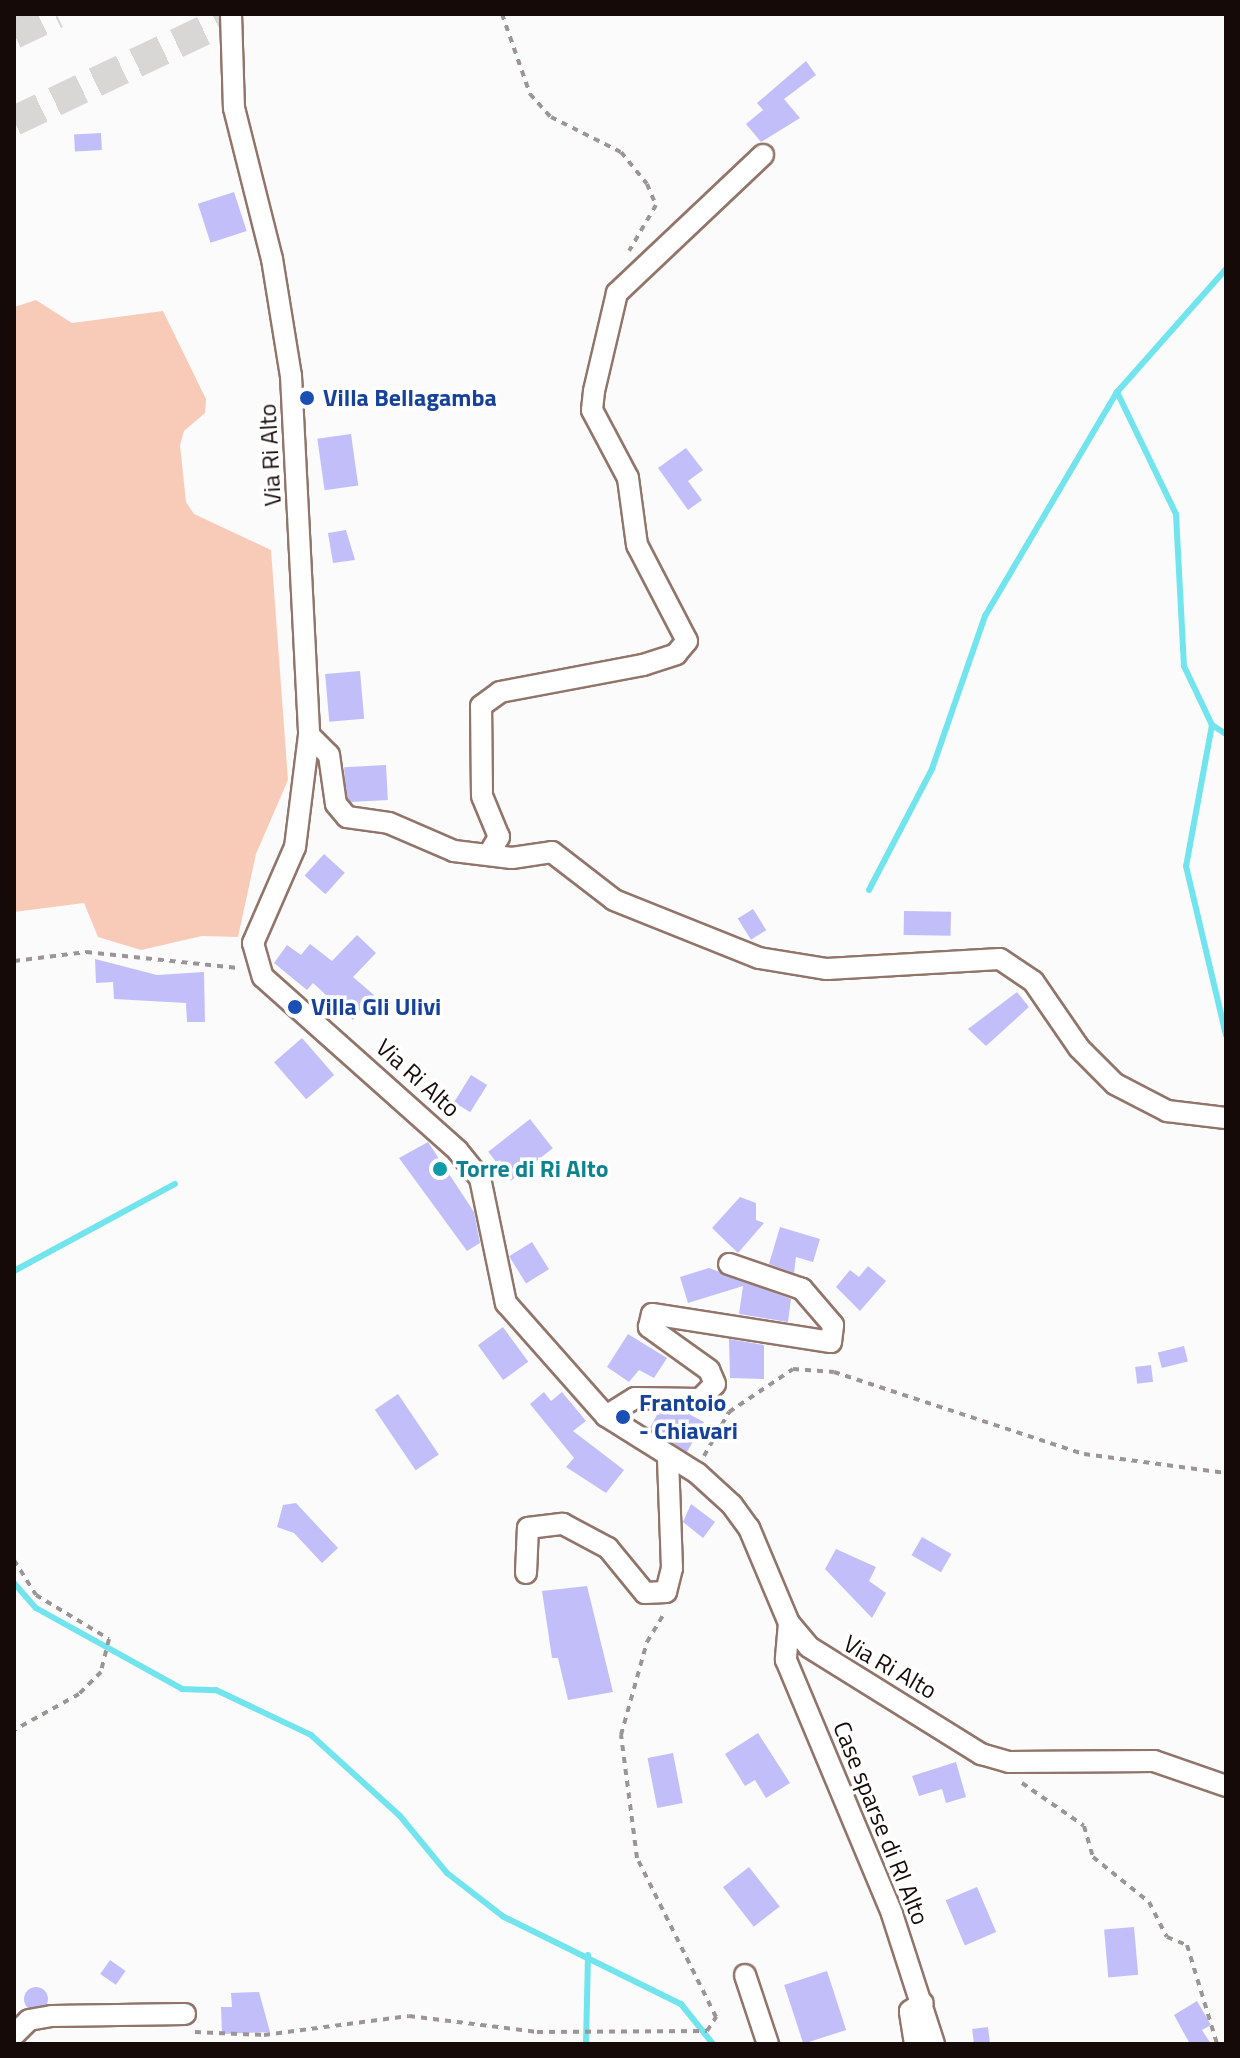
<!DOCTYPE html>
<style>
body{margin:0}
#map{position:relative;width:1240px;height:2058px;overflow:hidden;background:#fbfbfb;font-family:"Titillium Web",sans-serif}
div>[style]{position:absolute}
.green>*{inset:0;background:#f8cbb9}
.stream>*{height:6px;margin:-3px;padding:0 3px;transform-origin:3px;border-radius:3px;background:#71e4ee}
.building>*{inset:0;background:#c2befa;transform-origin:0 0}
.round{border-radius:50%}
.highway-tunnel>*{height:30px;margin-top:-15px;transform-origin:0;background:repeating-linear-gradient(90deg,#d8d7d6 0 30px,transparent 0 45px)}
.path>*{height:4px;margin-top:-2px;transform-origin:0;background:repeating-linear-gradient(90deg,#9b9695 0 6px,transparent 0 12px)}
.roads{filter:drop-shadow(2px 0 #92756a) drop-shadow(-2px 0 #92756a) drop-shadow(0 2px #92756a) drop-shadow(0 -2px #92756a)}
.minor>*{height:20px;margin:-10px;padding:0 10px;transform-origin:10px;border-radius:10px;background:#fff}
.dots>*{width:22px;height:22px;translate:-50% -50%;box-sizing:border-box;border:4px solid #fff;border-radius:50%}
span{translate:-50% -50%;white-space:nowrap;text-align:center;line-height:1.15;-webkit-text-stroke:7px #fff;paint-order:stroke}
.transit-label{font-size:24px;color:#164399;font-weight:700}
.left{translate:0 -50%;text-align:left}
.street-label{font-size:24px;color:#150a07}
.culture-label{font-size:24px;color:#0d838f;font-weight:700}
.frame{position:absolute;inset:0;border:16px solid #150a07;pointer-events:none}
</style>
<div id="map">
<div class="green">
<div style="clip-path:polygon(36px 300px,72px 323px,163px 311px,206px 399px,205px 413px,184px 431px,180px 445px,186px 502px,194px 514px,271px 550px,288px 780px,256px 854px,238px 937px,202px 936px,141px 950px,98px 937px,84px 903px,14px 912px,14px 307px)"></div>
</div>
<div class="stream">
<div style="left:1226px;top:269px;width:164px;rotate:131.5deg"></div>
<div style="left:1117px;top:392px;width:136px;rotate:64.2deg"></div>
<div style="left:1176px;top:514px;width:152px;rotate:87deg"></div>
<div style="left:1184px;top:666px;width:65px;rotate:64.6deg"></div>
<div style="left:1212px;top:725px;width:17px;rotate:33deg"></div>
<div style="left:1212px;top:725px;width:143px;rotate:100.4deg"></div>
<div style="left:1186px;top:866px;width:174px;rotate:76.7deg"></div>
<div style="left:869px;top:890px;width:136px;rotate:-62.5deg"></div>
<div style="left:932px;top:769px;width:162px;rotate:-70.9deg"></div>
<div style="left:985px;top:616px;width:260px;rotate:-59.5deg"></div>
<div style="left:14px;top:1271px;width:183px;rotate:-28.4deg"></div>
<div style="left:14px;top:1583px;width:33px;rotate:49deg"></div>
<div style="left:36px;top:1608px;width:167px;rotate:29deg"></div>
<div style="left:182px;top:1689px;width:34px;rotate:2deg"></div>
<div style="left:216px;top:1690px;width:105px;rotate:25.3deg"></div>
<div style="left:311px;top:1735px;width:120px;rotate:42.3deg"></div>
<div style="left:400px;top:1816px;width:74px;rotate:50.5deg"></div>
<div style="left:447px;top:1873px;width:72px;rotate:37.7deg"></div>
<div style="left:504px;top:1917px;width:197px;rotate:26.2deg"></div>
<div style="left:681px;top:2004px;width:51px;rotate:51.3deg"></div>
<div style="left:586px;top:2044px;width:89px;rotate:-88.7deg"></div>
</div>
<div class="building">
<div style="clip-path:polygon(806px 61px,816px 75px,784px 99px,800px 118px,761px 142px,746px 124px,763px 110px,757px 103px)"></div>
<div style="left:101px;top:133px;width:17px;height:27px;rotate:87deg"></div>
<div style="left:234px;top:192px;width:41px;height:38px;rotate:72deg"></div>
<div style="left:351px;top:434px;width:52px;height:34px;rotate:82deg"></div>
<div style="clip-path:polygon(686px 448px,703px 470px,688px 481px,702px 500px,688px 510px,658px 468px)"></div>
<div style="clip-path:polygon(346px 530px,355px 560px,333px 563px,328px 533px)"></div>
<div style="left:360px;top:671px;width:48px;height:35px;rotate:85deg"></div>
<div style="left:386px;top:765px;width:35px;height:42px;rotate:87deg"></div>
<div style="left:324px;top:854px;width:28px;height:29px;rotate:42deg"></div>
<div style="left:753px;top:909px;width:25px;height:18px;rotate:58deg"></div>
<div style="left:904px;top:911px;width:47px;height:24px;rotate:1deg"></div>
<div style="clip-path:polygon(357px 935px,376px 953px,353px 977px,374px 995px,353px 1020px,313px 983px,307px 990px,274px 963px,287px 945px,301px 955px,310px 944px,332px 961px)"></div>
<div style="clip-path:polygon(95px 959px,157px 975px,204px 972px,205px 1022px,187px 1022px,186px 1003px,114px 999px,113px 982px,96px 983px)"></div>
<div style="clip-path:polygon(1017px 992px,1029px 1007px,986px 1046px,968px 1029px)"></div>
<div style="left:302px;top:1038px;width:49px;height:37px;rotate:49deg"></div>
<div style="left:471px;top:1075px;width:19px;height:32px;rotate:32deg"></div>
<div style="left:530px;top:1119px;width:37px;height:53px;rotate:52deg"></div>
<div style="clip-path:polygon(428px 1142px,474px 1212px,480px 1243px,467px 1251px,399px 1158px)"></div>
<div style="clip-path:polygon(740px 1197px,756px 1203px,756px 1220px,764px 1223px,738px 1253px,712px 1228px)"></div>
<div style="clip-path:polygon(780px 1227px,820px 1239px,813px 1262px,796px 1257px,794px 1273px,769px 1264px)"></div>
<div style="left:532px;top:1242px;width:32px;height:27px;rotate:58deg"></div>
<div style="clip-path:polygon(868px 1266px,886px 1281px,860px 1311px,836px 1287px,850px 1270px,859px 1277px)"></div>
<div style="clip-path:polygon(709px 1268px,791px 1299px,788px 1322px,739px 1314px,743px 1286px,688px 1303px,680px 1277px)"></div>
<div style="left:503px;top:1327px;width:43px;height:31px;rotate:54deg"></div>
<div style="clip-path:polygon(628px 1334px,667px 1358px,654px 1378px,639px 1370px,629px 1382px,607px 1367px)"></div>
<div style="clip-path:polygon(729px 1339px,764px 1345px,764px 1379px,730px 1378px)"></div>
<div style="left:1184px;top:1346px;width:16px;height:27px;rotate:76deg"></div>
<div style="left:1151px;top:1365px;width:17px;height:16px;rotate:83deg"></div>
<div style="clip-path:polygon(544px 1392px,551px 1401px,562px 1392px,586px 1421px,573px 1431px,624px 1470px,606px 1493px,566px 1467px,574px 1458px,530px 1404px)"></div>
<div style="left:398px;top:1394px;width:73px;height:28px;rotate:56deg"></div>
<div style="clip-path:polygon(659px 1411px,685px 1412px,704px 1422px,687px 1452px,650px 1428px)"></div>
<div style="clip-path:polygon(296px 1503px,338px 1548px,322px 1563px,294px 1533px,277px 1527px,283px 1505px)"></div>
<div style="clip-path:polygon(691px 1504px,715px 1522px,703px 1538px,683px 1522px)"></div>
<div style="left:922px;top:1537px;width:34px;height:21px;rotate:30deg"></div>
<div style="clip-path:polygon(836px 1549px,876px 1567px,869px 1581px,886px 1593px,872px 1618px,825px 1569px)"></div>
<div style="clip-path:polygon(587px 1586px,613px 1692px,568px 1700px,558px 1658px,552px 1658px,542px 1591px)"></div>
<div style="clip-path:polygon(758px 1733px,790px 1783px,766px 1798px,755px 1780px,745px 1786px,725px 1754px)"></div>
<div style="left:673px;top:1753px;width:51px;height:26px;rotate:79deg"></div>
<div style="clip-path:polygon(956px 1762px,966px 1797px,946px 1803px,942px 1789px,919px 1796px,912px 1776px)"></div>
<div style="left:749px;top:1867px;width:50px;height:33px;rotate:52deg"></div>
<div style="left:977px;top:1887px;width:49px;height:34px;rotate:67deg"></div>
<div style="left:1134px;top:1927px;width:48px;height:30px;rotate:85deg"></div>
<div style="left:110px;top:1960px;width:19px;height:17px;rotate:35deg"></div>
<div style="left:827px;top:1971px;width:62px;height:45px;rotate:72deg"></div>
<div class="round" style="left:24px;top:1987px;width:24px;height:24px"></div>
<div style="clip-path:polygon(259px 1992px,270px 2032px,222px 2034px,221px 2007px,232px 2007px,231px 1993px)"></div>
<div style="clip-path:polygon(1197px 2001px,1211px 2025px,1202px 2030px,1211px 2044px,1190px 2044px,1174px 2015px)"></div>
<div style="left:988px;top:2027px;width:17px;height:16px;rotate:83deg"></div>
</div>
<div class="highway-tunnel">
<div style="left:14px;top:34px;width:47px;rotate:-25.5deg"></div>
<div style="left:14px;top:121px;width:248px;rotate:-25.5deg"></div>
</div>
<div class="path">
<div style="left:502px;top:14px;width:85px;rotate:70.7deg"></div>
<div style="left:530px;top:94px;width:31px;rotate:48deg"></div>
<div style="left:551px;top:117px;width:78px;rotate:26.6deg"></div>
<div style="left:621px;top:152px;width:41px;rotate:50.9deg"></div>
<div style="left:647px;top:184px;width:23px;rotate:67deg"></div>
<div style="left:656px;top:205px;width:53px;rotate:120.4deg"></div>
<div style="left:14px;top:961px;width:73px;rotate:-7.1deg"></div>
<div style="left:86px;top:952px;width:153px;rotate:6deg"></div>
<div style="left:704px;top:1456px;width:51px;rotate:-60.4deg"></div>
<div style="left:729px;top:1412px;width:77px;rotate:-33.9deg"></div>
<div style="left:793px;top:1369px;width:41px;rotate:4.2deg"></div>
<div style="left:834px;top:1372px;width:263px;rotate:18.2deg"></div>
<div style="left:1084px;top:1454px;width:143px;rotate:7.6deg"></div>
<div style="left:14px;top:1560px;width:41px;rotate:57.8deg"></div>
<div style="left:36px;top:1595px;width:85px;rotate:31.1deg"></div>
<div style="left:109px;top:1639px;width:34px;rotate:104deg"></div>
<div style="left:101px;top:1672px;width:31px;rotate:135deg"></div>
<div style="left:79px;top:1694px;width:74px;rotate:151deg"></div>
<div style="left:1022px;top:1783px;width:75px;rotate:34.7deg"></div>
<div style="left:1084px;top:1826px;width:32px;rotate:74deg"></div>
<div style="left:1093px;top:1857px;width:72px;rotate:38.8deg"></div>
<div style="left:1149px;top:1902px;width:39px;rotate:63deg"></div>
<div style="left:1167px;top:1937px;width:22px;rotate:22deg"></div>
<div style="left:1187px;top:1945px;width:103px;rotate:73.1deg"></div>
<div style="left:195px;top:2032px;width:69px;rotate:2.5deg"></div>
<div style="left:264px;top:2035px;width:146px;rotate:-7.5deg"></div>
<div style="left:409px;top:2016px;width:129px;rotate:7.1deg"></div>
<div style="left:537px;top:2032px;width:170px;rotate:-0.3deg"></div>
<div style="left:707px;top:2031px;width:17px;rotate:-57deg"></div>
<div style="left:716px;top:2017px;width:178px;rotate:-116.4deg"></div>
<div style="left:637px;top:1858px;width:124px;rotate:-97.4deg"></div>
<div style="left:621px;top:1735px;width:97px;rotate:-74.4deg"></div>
<div style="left:647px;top:1642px;width:35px;rotate:-59deg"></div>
</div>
<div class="roads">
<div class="minor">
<div style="left:231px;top:14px;width:94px;rotate:88.2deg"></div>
<div style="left:234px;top:108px;width:156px;rotate:75.9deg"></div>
<div style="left:272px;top:259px;width:119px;rotate:80.8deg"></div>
<div style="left:291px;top:376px;width:359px;rotate:87.1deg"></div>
<div style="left:309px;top:735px;width:113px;rotate:97.1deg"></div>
<div style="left:295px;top:847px;width:105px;rotate:113.6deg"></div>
<div style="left:253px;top:943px;width:35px;rotate:74deg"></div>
<div style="left:263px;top:977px;width:261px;rotate:41.7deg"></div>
<div style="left:458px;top:1151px;width:35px;rotate:51deg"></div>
<div style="left:480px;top:1178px;width:128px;rotate:78.3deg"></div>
<div style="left:506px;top:1303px;width:151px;rotate:48.5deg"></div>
<div style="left:606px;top:1416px;width:107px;rotate:32.1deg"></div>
<div style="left:697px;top:1473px;width:47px;rotate:42.4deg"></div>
<div style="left:732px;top:1505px;width:29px;rotate:54deg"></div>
<div style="left:749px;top:1528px;width:103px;rotate:67.2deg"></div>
<div style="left:789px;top:1623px;width:31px;rotate:50deg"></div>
<div style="left:809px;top:1647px;width:203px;rotate:31.9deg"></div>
<div style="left:981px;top:1754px;width:29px;rotate:16deg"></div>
<div style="left:1009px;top:1762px;width:145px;rotate:-0.4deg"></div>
<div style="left:1154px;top:1761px;width:76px;rotate:19.1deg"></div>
<div style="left:309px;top:735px;width:28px;rotate:45deg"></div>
<div style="left:329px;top:755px;width:49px;rotate:81.9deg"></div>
<div style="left:336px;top:804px;width:17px;rotate:50deg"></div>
<div style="left:347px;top:817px;width:42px;rotate:8.1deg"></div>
<div style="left:389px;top:823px;width:71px;rotate:23.3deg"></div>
<div style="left:454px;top:851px;width:58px;rotate:6.9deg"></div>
<div style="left:512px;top:858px;width:40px;rotate:-8.5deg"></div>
<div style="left:552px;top:852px;width:78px;rotate:37.7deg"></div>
<div style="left:614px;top:900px;width:156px;rotate:21.8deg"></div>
<div style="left:759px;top:958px;width:69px;rotate:9.2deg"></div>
<div style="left:827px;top:969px;width:173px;rotate:-3.3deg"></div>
<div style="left:1000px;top:959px;width:40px;rotate:34deg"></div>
<div style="left:1033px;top:981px;width:81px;rotate:55.5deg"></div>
<div style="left:1079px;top:1048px;width:51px;rotate:45deg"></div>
<div style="left:1115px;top:1084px;width:59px;rotate:27.4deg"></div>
<div style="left:1167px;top:1111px;width:59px;rotate:6.8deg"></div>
<div style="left:489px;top:854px;width:20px;rotate:-60deg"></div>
<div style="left:499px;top:837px;width:44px;rotate:-112.5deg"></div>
<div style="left:482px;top:796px;width:90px;rotate:-90.6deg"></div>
<div style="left:481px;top:706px;width:24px;rotate:-36deg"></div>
<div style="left:500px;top:692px;width:146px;rotate:-10.7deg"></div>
<div style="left:643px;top:665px;width:35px;rotate:-18deg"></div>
<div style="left:676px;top:654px;width:17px;rotate:-50deg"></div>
<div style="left:687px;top:641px;width:108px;rotate:-117.5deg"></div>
<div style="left:637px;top:545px;width:68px;rotate:-97.7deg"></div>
<div style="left:628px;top:478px;width:77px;rotate:-117.9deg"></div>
<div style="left:592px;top:410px;width:19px;rotate:-84deg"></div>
<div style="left:594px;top:391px;width:101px;rotate:-76.8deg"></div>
<div style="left:617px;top:293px;width:201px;rotate:-43.4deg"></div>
<div style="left:606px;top:1416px;width:34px;rotate:-32deg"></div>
<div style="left:635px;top:1398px;width:65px;rotate:0.9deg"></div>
<div style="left:700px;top:1399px;width:21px;rotate:-45deg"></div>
<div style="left:715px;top:1384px;width:15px;rotate:-113deg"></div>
<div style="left:709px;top:1370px;width:74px;rotate:-144.4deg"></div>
<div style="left:649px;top:1327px;width:13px;rotate:-77deg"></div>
<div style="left:652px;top:1314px;width:181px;rotate:8.9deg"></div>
<div style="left:831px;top:1342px;width:17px;rotate:-83deg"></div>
<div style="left:833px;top:1325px;width:48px;rotate:-130.7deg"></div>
<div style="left:802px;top:1289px;width:77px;rotate:-161.1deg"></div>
<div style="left:526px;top:1573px;width:45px;rotate:-87.5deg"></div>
<div style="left:528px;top:1528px;width:35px;rotate:-7deg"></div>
<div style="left:563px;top:1524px;width:51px;rotate:28.1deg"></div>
<div style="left:608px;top:1548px;width:58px;rotate:50.6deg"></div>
<div style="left:645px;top:1593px;width:21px;rotate:-3deg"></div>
<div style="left:666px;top:1592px;width:25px;rotate:-76deg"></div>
<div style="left:672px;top:1568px;width:111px;rotate:-92.1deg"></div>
<div style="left:789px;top:1623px;width:37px;rotate:95deg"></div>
<div style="left:786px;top:1660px;width:275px;rotate:67.3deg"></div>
<div style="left:892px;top:1914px;width:137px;rotate:72.1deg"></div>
<div style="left:745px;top:1975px;width:73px;rotate:71.6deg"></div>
<div style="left:14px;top:2035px;width:21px;rotate:-45deg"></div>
<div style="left:29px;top:2020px;width:23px;rotate:-10deg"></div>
<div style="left:52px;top:2016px;width:133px;rotate:-0.9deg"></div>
<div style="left:915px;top:2044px;width:33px;rotate:-99deg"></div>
<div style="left:910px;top:2011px;width:15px;rotate:-32deg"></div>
</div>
</div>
<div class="dots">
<div style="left:307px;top:398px;background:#1a4fb4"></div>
<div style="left:295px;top:1007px;background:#1a4fb4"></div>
<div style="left:440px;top:1169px;background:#0f9aa8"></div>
<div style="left:623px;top:1417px;background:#1a4fb4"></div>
</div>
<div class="transit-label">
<span class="left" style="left:323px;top:398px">Villa Bellagamba</span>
<span class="left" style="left:311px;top:1007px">Villa Gli Ulivi</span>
<span class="left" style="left:639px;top:1417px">Frantoio<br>- Chiavari</span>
</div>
<div class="street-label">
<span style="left:270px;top:455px;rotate:-93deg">Via Ri Alto</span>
<span style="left:418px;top:1078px;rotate:42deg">Via Ri Alto</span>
<span style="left:890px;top:1667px;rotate:30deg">Via Ri Alto</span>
<span style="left:881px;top:1823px;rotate:68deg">Case sparse di RI Alto</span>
</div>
<div class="culture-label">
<span class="left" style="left:456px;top:1169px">Torre di Ri Alto</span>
</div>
<div class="frame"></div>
</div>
